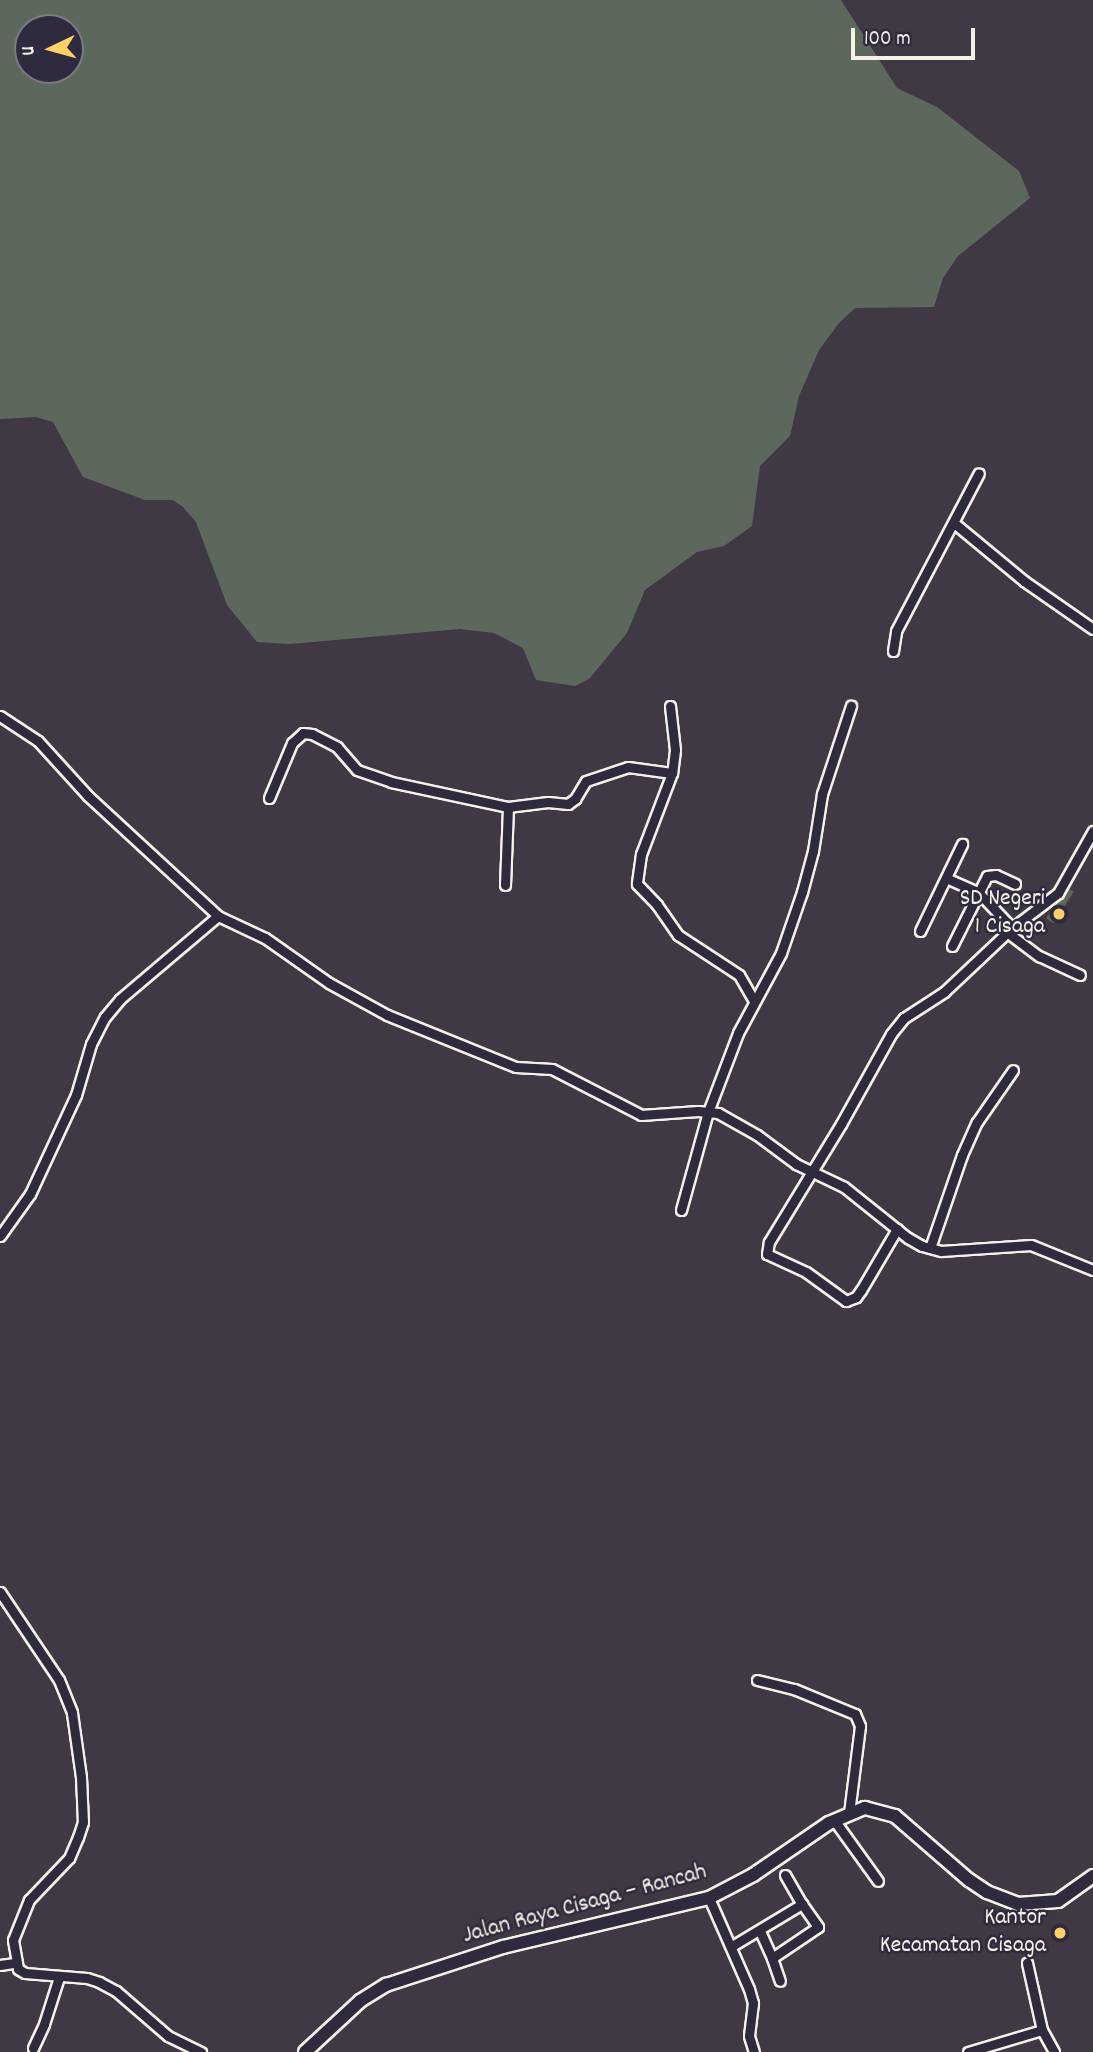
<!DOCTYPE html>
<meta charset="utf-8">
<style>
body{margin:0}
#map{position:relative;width:1093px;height:2052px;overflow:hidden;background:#413845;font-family:Dekko,sans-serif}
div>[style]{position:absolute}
.green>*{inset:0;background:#5d685d;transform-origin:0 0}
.roads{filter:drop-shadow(2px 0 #f4f1e8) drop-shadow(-2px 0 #f4f1e8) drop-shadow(0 2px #f4f1e8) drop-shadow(0 -2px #f4f1e8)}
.street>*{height:9px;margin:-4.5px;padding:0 4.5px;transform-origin:4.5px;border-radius:4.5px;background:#2f2a3d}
.secondary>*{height:12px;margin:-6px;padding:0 6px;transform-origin:6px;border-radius:6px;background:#2f2a3d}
.dots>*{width:19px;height:19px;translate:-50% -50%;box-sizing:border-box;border:4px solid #2f2a3d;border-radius:50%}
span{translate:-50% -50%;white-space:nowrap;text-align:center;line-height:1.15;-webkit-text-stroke:5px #2f2a3d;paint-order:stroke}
.poi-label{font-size:24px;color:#f4f1e8}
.right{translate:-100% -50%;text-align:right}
.street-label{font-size:24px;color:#f4f1e8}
.north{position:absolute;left:14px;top:14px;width:70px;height:70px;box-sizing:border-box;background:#2f2a3d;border:2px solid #7e7a81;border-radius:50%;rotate:265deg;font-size:19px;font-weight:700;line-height:28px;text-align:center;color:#f4f1e8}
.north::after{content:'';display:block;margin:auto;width:24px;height:32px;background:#ffd166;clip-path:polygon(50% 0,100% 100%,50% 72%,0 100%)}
.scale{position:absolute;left:851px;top:28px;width:124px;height:32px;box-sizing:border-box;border:4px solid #f4f1e8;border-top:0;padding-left:9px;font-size:21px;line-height:24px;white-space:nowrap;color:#f4f1e8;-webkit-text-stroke:5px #2f2a3d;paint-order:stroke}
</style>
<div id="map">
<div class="green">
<div style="clip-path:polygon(evenodd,0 0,841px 0,897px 88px,937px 107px,1019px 171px,1030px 198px,958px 256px,943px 278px,934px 307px,855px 308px,839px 323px,819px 350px,799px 396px,790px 436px,760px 466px,752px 526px,724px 546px,697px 552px,645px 590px,627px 633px,589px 679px,575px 686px,536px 680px,523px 648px,494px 633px,460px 629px,290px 644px,257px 642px,227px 605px,196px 522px,183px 507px,173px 500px,145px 500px,83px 477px,53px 422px,36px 417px,0 419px,0 0,70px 28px,70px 70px,28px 70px,28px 28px,70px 28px)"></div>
<div style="left:1066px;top:887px;width:9px;height:37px;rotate:32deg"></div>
</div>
<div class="roads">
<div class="street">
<div style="left:954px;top:523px;width:91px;rotate:39.6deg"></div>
<div style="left:1024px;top:581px;width:84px;rotate:34.8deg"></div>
<div style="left:893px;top:651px;width:20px;rotate:-81deg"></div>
<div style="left:896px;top:631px;width:178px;rotate:-62.3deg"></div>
<div style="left:670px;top:706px;width:44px;rotate:83.5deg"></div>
<div style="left:675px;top:750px;width:23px;rotate:97deg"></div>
<div style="left:672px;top:773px;width:87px;rotate:110.9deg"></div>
<div style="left:641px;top:854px;width:30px;rotate:98deg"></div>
<div style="left:637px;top:884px;width:29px;rotate:46deg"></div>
<div style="left:657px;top:905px;width:37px;rotate:55deg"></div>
<div style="left:678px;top:935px;width:73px;rotate:33.3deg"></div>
<div style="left:739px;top:975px;width:30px;rotate:60deg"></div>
<div style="left:0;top:716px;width:45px;rotate:33.3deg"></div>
<div style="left:38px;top:741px;width:74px;rotate:47.7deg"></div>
<div style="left:88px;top:796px;width:177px;rotate:42.7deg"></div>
<div style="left:218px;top:916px;width:52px;rotate:25.1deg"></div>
<div style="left:265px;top:938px;width:78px;rotate:35.1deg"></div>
<div style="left:329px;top:983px;width:66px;rotate:28.9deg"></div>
<div style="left:387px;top:1015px;width:139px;rotate:22deg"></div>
<div style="left:516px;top:1067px;width:36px;rotate:3deg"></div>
<div style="left:552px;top:1069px;width:100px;rotate:27.3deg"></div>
<div style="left:641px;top:1115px;width:57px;rotate:-4deg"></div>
<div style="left:698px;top:1111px;width:20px;rotate:6deg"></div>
<div style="left:718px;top:1113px;width:45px;rotate:29.4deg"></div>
<div style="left:757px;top:1135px;width:49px;rotate:36.6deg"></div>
<div style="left:796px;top:1164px;width:53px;rotate:25.6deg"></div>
<div style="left:844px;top:1187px;width:82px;rotate:38.6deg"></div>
<div style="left:908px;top:1238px;width:16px;rotate:30deg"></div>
<div style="left:922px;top:1246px;width:20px;rotate:15deg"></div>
<div style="left:941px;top:1251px;width:90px;rotate:-3.8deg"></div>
<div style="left:1031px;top:1245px;width:67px;rotate:22deg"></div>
<div style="left:269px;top:798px;width:60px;rotate:-67.3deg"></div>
<div style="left:292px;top:743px;width:15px;rotate:-42deg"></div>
<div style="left:303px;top:733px;width:9px;rotate:6deg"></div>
<div style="left:312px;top:734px;width:28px;rotate:27deg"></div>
<div style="left:337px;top:747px;width:30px;rotate:49deg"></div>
<div style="left:357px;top:770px;width:36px;rotate:19deg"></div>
<div style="left:391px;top:782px;width:120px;rotate:12.1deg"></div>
<div style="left:946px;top:878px;width:36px;rotate:24deg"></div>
<div style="left:979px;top:893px;width:48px;rotate:46.7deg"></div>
<div style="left:505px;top:885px;width:78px;rotate:-87.8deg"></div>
<div style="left:508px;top:807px;width:40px;rotate:-7.1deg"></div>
<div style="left:548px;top:802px;width:20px;rotate:6deg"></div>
<div style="left:568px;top:804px;width:9px;rotate:-36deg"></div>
<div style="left:575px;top:799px;width:21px;rotate:-59deg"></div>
<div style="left:586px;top:781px;width:44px;rotate:-18.4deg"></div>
<div style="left:628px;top:767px;width:44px;rotate:7.8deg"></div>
<div style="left:920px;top:931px;width:97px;rotate:-64.2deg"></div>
<div style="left:1008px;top:933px;width:39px;rotate:37deg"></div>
<div style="left:1039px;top:956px;width:45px;rotate:24.9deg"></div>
<div style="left:952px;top:946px;width:78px;rotate:-63.4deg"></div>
<div style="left:987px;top:876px;width:9px;rotate:-6deg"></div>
<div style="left:996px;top:875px;width:21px;rotate:25deg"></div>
<div style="left:681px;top:1210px;width:102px;rotate:-74.6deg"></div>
<div style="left:708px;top:1112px;width:85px;rotate:-69.2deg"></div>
<div style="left:738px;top:1033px;width:91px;rotate:-61.7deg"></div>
<div style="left:781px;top:953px;width:65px;rotate:-71deg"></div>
<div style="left:802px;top:892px;width:42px;rotate:-75deg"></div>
<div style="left:813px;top:851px;width:58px;rotate:-81deg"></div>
<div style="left:822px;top:794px;width:93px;rotate:-71.8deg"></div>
<div style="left:897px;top:1229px;width:71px;rotate:120.5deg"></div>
<div style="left:861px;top:1290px;width:9px;rotate:126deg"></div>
<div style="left:856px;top:1297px;width:11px;rotate:158deg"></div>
<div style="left:846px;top:1301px;width:49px;rotate:-144.1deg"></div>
<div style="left:806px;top:1272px;width:43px;rotate:-155.2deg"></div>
<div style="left:767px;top:1254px;width:12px;rotate:-81deg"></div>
<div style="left:769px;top:1242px;width:138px;rotate:-58.6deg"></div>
<div style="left:841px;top:1124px;width:103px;rotate:-60.9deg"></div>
<div style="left:891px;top:1034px;width:21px;rotate:-51deg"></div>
<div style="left:904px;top:1018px;width:48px;rotate:-33deg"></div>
<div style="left:944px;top:992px;width:93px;rotate:-43.3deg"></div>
<div style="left:1012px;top:928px;width:58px;rotate:-37.3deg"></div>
<div style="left:1058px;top:893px;width:71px;rotate:-60.6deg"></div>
<div style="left:0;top:1236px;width:52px;rotate:-54.5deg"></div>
<div style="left:30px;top:1194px;width:109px;rotate:-65.1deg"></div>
<div style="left:76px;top:1095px;width:53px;rotate:-73.6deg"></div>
<div style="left:91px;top:1044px;width:30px;rotate:-63deg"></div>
<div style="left:105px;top:1017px;width:23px;rotate:-50deg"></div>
<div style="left:120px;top:999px;width:128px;rotate:-40.3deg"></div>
<div style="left:930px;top:1248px;width:98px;rotate:-71deg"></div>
<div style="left:962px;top:1155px;width:36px;rotate:-66deg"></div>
<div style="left:977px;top:1122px;width:63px;rotate:-55.3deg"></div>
<div style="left:0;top:1592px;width:106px;rotate:56.2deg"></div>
<div style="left:59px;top:1680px;width:35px;rotate:68deg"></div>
<div style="left:72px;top:1713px;width:65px;rotate:82deg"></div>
<div style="left:81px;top:1777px;width:45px;rotate:87.5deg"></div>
<div style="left:83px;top:1822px;width:16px;rotate:108deg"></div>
<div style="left:78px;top:1837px;width:23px;rotate:113deg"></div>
<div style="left:69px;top:1858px;width:58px;rotate:133.6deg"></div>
<div style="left:29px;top:1900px;width:43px;rotate:111.8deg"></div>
<div style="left:13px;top:1940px;width:29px;rotate:80deg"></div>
<div style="left:18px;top:1969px;width:8px;rotate:30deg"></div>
<div style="left:25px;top:1973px;width:62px;rotate:4.6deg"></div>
<div style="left:87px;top:1978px;width:13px;rotate:18deg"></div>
<div style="left:99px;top:1982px;width:19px;rotate:28deg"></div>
<div style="left:116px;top:1991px;width:69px;rotate:40.9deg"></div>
<div style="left:168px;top:2036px;width:37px;rotate:26deg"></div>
<div style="left:757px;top:1680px;width:38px;rotate:14deg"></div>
<div style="left:794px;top:1689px;width:66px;rotate:22.3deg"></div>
<div style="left:855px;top:1714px;width:13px;rotate:67deg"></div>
<div style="left:860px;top:1726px;width:88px;rotate:97.2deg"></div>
<div style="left:834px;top:1820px;width:75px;rotate:54.2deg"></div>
<div style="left:785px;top:1875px;width:34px;rotate:60deg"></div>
<div style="left:709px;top:1898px;width:99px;rotate:66.3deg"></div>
<div style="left:749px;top:1989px;width:15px;rotate:74deg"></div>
<div style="left:753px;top:2003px;width:33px;rotate:97deg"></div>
<div style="left:749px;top:2036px;width:17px;rotate:73deg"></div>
<div style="left:732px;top:1946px;width:82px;rotate:-31deg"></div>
<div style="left:802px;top:1904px;width:28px;rotate:55deg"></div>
<div style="left:818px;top:1927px;width:55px;rotate:146deg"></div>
<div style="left:772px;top:1958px;width:30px;rotate:-114deg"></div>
<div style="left:772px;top:1958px;width:24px;rotate:71deg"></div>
<div style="left:0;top:1965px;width:15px;rotate:-8deg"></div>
<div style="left:1042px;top:2030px;width:25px;rotate:61deg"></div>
<div style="left:33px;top:2048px;width:26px;rotate:-65deg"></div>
<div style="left:44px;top:2024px;width:49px;rotate:-72.3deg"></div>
<div style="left:968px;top:2052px;width:77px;rotate:-16.6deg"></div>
<div style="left:1042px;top:2030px;width:69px;rotate:-102.6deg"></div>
</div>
<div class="secondary">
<div style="left:305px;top:2052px;width:75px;rotate:-42.8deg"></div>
<div style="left:360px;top:2001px;width:31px;rotate:-32deg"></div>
<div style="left:386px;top:1985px;width:123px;rotate:-18deg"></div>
<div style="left:503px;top:1947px;width:212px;rotate:-13.4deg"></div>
<div style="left:709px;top:1898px;width:50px;rotate:-27.6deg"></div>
<div style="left:753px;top:1875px;width:92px;rotate:-34.4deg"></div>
<div style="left:829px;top:1823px;width:39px;rotate:-23deg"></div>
<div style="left:865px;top:1808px;width:31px;rotate:15deg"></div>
<div style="left:895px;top:1816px;width:98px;rotate:40.9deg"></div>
<div style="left:969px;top:1880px;width:22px;rotate:34deg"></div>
<div style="left:987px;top:1892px;width:33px;rotate:21deg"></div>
<div style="left:1018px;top:1904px;width:40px;rotate:-4.3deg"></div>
<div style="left:1058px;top:1901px;width:43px;rotate:-35.5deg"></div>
</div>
</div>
<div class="dots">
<div style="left:1059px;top:914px;background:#ffd166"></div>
<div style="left:1060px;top:1933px;background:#ffd166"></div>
</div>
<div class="poi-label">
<span class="right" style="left:1045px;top:914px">SD Negeri<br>1 Cisaga</span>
<span class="right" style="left:1046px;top:1933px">Kantor<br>Kecamatan Cisaga</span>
</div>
<div class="street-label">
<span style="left:585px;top:1905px;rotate:-15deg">Jalan Raya Cisaga – Rancah</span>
</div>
<div class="north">U</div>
<div class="scale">100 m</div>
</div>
